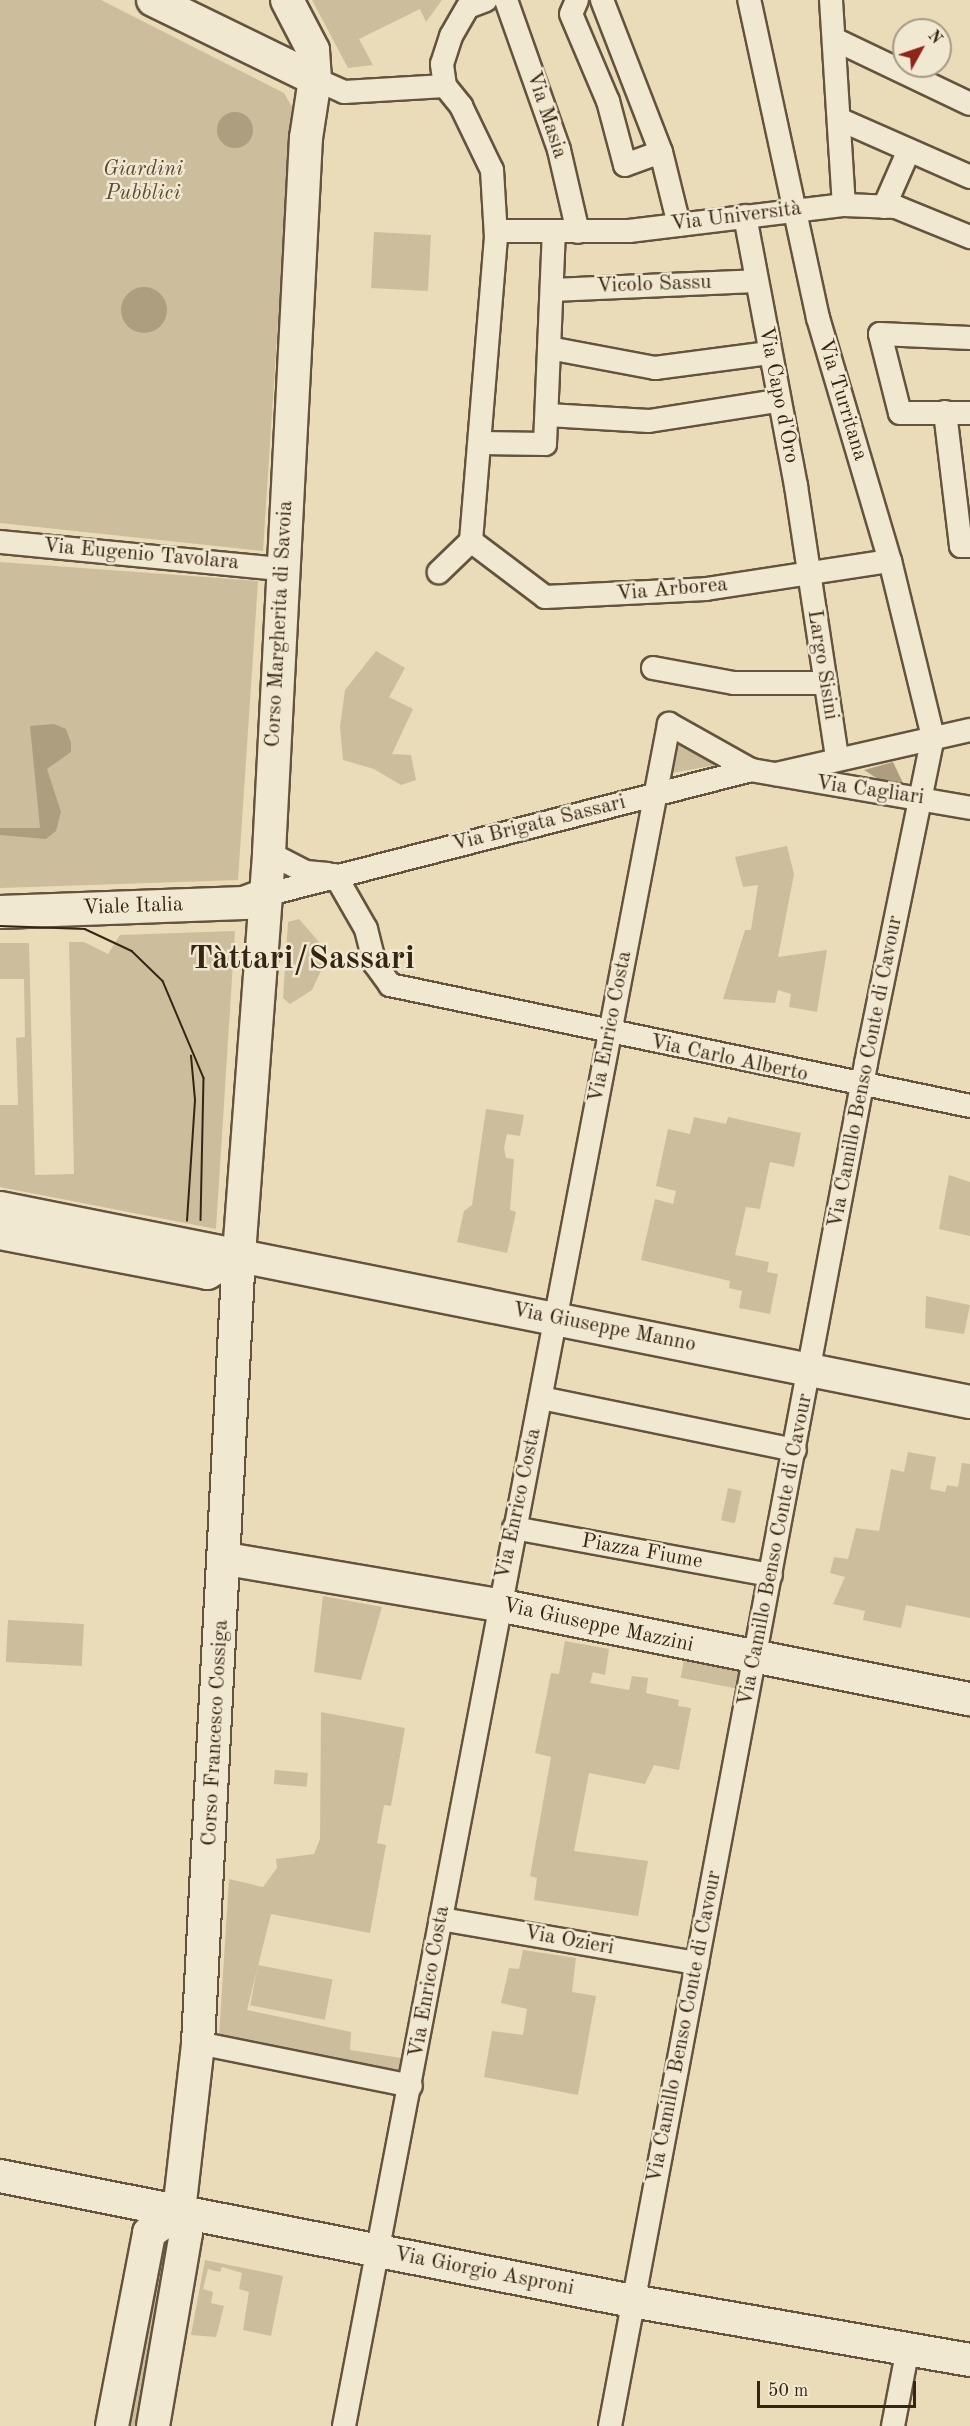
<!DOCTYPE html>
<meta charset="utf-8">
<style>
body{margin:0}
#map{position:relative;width:970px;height:2426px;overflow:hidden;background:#eadcb8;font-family:"Old Standard TT",serif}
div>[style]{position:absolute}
.green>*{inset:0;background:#ccbd9c;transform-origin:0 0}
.water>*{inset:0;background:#ad9e80}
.round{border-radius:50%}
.roads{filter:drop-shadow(2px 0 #64533d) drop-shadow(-2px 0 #64533d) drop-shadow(0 2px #64533d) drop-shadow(0 -2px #64533d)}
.street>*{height:22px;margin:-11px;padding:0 11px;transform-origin:11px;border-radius:11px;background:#f1e8d1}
.secondary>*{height:32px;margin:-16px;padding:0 16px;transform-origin:16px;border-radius:16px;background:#f1e8d1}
.tram>*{height:1.5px;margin:-0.75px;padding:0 0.75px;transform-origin:0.75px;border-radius:0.75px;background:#372514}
span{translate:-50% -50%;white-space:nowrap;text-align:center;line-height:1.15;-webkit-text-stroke:5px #f1e8d1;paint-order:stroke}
.street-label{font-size:21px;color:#372514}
.park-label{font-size:21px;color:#5c4b36;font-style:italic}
.town-label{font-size:33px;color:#372514;font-weight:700}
.north{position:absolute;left:892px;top:18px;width:60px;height:60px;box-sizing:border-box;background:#f1e8d1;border:2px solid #a79a85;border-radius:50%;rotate:50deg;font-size:16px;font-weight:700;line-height:24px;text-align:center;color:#372514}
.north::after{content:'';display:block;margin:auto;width:21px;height:27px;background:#8f2418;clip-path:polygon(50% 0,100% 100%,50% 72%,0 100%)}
.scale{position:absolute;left:757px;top:2381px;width:159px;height:27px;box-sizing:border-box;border:3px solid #372514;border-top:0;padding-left:8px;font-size:18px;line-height:21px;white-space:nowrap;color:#372514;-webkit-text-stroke:4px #f1e8d1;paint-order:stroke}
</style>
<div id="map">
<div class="green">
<div style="clip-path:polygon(0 0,101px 0,284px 93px,292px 107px,263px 551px,0 523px)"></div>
<div style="clip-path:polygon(312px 0,442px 0,426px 22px,420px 9px,359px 39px,373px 65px,348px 68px)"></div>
<div style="left:374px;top:232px;width:57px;height:56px;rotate:3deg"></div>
<div style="clip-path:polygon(0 562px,258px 581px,238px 880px,0 888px)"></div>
<div style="clip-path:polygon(376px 651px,405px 668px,389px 697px,413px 709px,392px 754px,411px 755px,416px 780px,401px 785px,374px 769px,343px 760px,340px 727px,345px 690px)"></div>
<div style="clip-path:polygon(687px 743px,717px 759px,716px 765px,672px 773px,668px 769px,673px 747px)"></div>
<div style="clip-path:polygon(787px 846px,794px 874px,778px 957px,827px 950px,817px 1012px,789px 1007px,791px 994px,778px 990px,775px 1003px,723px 999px,745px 930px,751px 930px,758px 885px,743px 887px,735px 857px)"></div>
<div style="clip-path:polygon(299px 919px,319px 942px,318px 959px,325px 962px,312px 990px,290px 1004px,283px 998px,288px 922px)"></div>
<div style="clip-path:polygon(235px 931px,216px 1229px,0 1187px,0 1105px,18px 1105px,16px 1038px,25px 1037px,24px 979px,0 979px,0 943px,29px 943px,35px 1175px,74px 1174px,69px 942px,84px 942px,108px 954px,120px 935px)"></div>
<div style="clip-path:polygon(486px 1109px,524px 1115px,520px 1136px,507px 1134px,504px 1148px,506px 1158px,514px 1159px,510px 1210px,516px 1212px,507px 1253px,457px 1242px,464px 1211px,472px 1205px)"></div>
<div style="clip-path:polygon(694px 1117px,726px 1124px,728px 1117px,801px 1133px,794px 1167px,770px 1162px,760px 1209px,746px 1207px,735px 1255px,769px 1262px,767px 1272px,778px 1274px,770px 1314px,739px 1308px,742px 1291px,729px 1288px,730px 1281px,641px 1260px,655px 1199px,673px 1204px,676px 1191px,656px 1186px,668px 1129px,690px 1134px)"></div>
<div style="clip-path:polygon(949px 1175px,970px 1182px,970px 1236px,939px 1229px)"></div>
<div style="clip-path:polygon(926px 1296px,970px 1305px,964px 1334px,925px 1328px)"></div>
<div style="clip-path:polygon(908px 1452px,936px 1457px,930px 1489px,945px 1492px,947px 1485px,958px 1487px,962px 1463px,970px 1464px,970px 1618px,906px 1605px,901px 1628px,863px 1620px,865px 1611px,833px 1604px,845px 1577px,830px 1573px,834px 1557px,848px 1559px,856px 1528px,879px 1531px,891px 1469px,904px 1472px)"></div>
<div style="left:728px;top:1488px;width:14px;height:33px;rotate:12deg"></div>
<div style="clip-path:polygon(323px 1596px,382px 1607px,361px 1680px,314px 1672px)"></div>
<div style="left:8px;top:1620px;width:76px;height:42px;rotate:3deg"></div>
<div style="clip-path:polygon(565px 1641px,609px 1649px,605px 1675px,593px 1672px,590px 1683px,629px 1690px,632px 1676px,648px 1678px,646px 1693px,679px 1700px,678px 1706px,691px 1708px,679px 1770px,654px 1765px,645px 1784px,589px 1773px,574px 1851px,648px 1861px,638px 1916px,534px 1900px,537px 1878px,530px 1876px,551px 1757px,535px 1753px,551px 1673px,559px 1674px)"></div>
<div style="left:684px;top:1660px;width:57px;height:18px;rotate:11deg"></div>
<div style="clip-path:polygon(321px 1712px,405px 1728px,391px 1806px,384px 1805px,377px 1843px,386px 1845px,370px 1933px,271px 1914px,247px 2010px,351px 2032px,350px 2050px,408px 2059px,405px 2074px,219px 2037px,229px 1879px,263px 1887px,277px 1868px,276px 1859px,314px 1854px,320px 1839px)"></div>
<div style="left:275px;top:1770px;width:33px;height:14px;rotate:5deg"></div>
<div style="clip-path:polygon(523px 1950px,576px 1958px,572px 1992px,596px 1996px,578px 2095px,484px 2077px,492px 2031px,523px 2035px,527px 2009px,501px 2003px,509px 1968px,519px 1969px)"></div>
<div style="left:258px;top:1965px;width:76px;height:41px;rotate:11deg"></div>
<div style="left:158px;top:2249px;width:19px;height:181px;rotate:12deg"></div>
<div style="clip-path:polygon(205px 2260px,283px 2276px,271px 2336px,243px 2330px,249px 2292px,239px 2289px,242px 2273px,222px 2267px,220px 2272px,208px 2269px,203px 2289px,213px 2292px,211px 2303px,224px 2306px,216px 2337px,191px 2335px)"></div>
</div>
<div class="water">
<div class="round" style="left:217px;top:112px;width:36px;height:36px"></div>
<div class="round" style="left:121px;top:287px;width:46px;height:46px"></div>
<div style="clip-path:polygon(54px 724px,66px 729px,71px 743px,71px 752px,47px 769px,61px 812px,56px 831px,46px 839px,0 835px,0 828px,40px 828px,30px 726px)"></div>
<div style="clip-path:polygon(893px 762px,903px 783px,878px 779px,864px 770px)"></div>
</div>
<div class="roads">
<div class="street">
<div style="left:506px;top:0;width:159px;rotate:70.5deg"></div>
<div style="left:559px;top:150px;width:84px;rotate:77deg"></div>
<div style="left:577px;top:0;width:15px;rotate:113deg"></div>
<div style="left:571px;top:14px;width:95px;rotate:67deg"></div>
<div style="left:608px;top:101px;width:66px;rotate:75.1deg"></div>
<div style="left:625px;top:165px;width:38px;rotate:-20deg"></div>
<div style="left:602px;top:0;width:163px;rotate:68.8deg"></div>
<div style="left:661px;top:152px;width:75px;rotate:76.1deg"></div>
<div style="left:831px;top:0;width:205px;rotate:86.4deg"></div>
<div style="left:836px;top:40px;width:148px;rotate:25.5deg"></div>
<div style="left:315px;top:79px;width:32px;rotate:24deg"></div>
<div style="left:344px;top:92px;width:101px;rotate:-3.4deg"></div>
<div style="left:445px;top:86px;width:26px;rotate:51deg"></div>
<div style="left:461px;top:106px;width:71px;rotate:64.2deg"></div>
<div style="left:492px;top:170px;width:67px;rotate:86.6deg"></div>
<div style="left:496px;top:237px;width:305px;rotate:94.7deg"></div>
<div style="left:471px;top:541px;width:45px;rotate:135.9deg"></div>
<div style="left:445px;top:86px;width:22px;rotate:-98deg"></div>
<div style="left:442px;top:64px;width:29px;rotate:-72deg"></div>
<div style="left:451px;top:36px;width:34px;rotate:-60deg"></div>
<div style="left:468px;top:7px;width:19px;rotate:-21deg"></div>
<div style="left:841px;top:120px;width:141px;rotate:23.8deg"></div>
<div style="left:884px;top:207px;width:62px;rotate:-66.3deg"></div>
<div style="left:745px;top:216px;width:275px;rotate:79.3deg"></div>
<div style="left:796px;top:486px;width:273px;rotate:81.4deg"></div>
<div style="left:496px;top:231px;width:133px"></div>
<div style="left:629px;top:231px;width:217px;rotate:-6.9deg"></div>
<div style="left:844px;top:205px;width:52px;rotate:2.2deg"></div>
<div style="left:896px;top:207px;width:80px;rotate:22.1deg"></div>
<div style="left:552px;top:290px;width:204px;rotate:-2.5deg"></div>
<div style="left:970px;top:338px;width:90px;rotate:-177.5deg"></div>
<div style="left:880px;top:334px;width:81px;rotate:75.8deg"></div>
<div style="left:900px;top:413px;width:70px"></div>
<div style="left:549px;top:348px;width:108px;rotate:10.7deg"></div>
<div style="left:655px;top:368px;width:115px;rotate:-7.5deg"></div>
<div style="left:945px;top:412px;width:135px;rotate:83.2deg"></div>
<div style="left:961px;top:546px;width:9px"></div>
<div style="left:548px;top:415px;width:101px;rotate:3.4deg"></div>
<div style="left:649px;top:421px;width:130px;rotate:-8.9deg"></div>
<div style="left:481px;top:443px;width:64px;rotate:0.9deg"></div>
<div style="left:545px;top:444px;width:211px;rotate:-87.6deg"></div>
<div style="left:471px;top:541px;width:93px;rotate:37.1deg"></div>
<div style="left:545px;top:597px;width:161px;rotate:-2.8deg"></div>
<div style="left:706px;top:589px;width:186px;rotate:-8.7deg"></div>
<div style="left:0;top:542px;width:283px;rotate:5.5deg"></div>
<div style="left:653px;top:668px;width:82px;rotate:10.5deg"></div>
<div style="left:734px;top:683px;width:90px"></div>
<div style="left:776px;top:774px;width:199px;rotate:-12.8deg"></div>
<div style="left:269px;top:853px;width:42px;rotate:27.2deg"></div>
<div style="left:306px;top:872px;width:22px;rotate:5deg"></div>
<div style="left:335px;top:875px;width:62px;rotate:60.1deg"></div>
<div style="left:366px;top:929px;width:36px;rotate:76deg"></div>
<div style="left:375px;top:964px;width:26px;rotate:54deg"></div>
<div style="left:390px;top:985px;width:592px;rotate:11.78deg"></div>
<div style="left:265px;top:895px;width:502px;rotate:-14.42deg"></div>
<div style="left:751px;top:770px;width:222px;rotate:9.8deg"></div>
<div style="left:541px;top:1398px;width:259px;rotate:11.6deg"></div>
<div style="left:514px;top:1528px;width:261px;rotate:10.4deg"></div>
<div style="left:441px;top:1919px;width:260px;rotate:9.8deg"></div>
<div style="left:198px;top:2043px;width:217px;rotate:11.4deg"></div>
<div style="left:344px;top:2426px;width:1733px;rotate:-79.19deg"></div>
<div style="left:669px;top:724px;width:94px;rotate:29.3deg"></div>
<div style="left:610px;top:2426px;width:1387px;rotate:-79.36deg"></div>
<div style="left:866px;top:1063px;width:333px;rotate:-78.4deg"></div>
<div style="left:933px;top:737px;width:181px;rotate:-103.7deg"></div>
<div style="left:890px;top:561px;width:253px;rotate:-106.5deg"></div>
<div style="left:818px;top:318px;width:325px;rotate:-102.2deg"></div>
<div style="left:893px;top:2426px;width:79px;rotate:-79.1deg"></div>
</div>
<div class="secondary">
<div style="left:153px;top:0;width:180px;rotate:26deg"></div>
<div style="left:0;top:912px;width:244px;rotate:-2.1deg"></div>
<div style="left:244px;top:903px;width:22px;rotate:-21deg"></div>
<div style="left:0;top:1208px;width:989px;rotate:11.31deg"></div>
<div style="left:0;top:1233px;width:211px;rotate:10.9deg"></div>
<div style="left:207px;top:1273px;width:37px;rotate:-31deg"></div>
<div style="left:226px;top:1559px;width:276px;rotate:9.6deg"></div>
<div style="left:498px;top:1605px;width:481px;rotate:11.3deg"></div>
<div style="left:0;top:2176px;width:644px;rotate:11.19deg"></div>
<div style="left:632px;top:2301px;width:343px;rotate:9.9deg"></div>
<div style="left:112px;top:2426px;width:197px;rotate:-79.1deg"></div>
<div style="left:149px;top:2233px;width:37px;rotate:-36deg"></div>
<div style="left:153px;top:2426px;width:196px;rotate:-80.3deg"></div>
<div style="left:186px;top:2233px;width:23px;rotate:-108deg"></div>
<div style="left:179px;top:2211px;width:169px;rotate:-83.5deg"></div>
<div style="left:198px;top:2043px;width:790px;rotate:-87.03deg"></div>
<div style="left:239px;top:1254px;width:402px;rotate:-85.7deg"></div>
<div style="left:269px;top:853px;width:716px;rotate:-87.04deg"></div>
<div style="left:306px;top:138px;width:60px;rotate:-81.3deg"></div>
<div style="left:315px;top:79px;width:29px;rotate:-94deg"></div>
<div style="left:313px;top:50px;width:56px;rotate:-117.5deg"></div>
</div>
</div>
<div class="tram">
<div style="left:0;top:926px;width:85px;rotate:2deg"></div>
<div style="left:85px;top:929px;width:52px;rotate:25.1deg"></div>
<div style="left:132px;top:951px;width:43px;rotate:44.1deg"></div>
<div style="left:163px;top:981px;width:105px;rotate:67.1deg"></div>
<div style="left:204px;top:1078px;width:142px;rotate:91.2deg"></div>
<div style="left:187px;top:1221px;width:121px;rotate:-86.2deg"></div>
<div style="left:195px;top:1100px;width:44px;rotate:-95.2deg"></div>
</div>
<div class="street-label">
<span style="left:546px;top:115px;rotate:72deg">Via Masia</span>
<span style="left:736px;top:217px;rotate:-7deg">Via Università</span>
<span style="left:654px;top:285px;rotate:-2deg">Vicolo Sassu</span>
<span style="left:778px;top:395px;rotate:79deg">Via Capo d'Oro</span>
<span style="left:842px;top:400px;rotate:73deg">Via Turritana</span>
<span style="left:141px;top:555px;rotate:5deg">Via Eugenio Tavolara</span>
<span style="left:672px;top:590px;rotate:-5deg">Via Arborea</span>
<span style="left:280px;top:624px;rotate:-87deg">Corso Margherita di Savoia</span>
<span style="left:822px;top:665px;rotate:81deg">Largo Sisini</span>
<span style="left:870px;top:791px;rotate:8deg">Via Cagliari</span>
<span style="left:539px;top:824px;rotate:-14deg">Via Brigata Sassari</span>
<span style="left:133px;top:907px;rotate:-2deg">Viale Italia</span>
<span style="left:611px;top:1027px;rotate:-79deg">Via Enrico Costa</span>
<span style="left:729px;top:1059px;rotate:12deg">Via Carlo Alberto</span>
<span style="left:866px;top:1072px;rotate:-79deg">Via Camillo Benso Conte di Cavour</span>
<span style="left:604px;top:1328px;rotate:11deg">Via Giuseppe Manno</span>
<span style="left:519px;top:1504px;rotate:-78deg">Via Enrico Costa</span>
<span style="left:776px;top:1550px;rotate:-79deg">Via Camillo Benso Conte di Cavour</span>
<span style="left:642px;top:1552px;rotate:10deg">Piazza Fiume</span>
<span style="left:598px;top:1626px;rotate:12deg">Via Giuseppe Mazzini</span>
<span style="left:216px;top:1733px;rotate:-87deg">Corso Francesco Cossiga</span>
<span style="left:569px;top:1941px;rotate:10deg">Via Ozieri</span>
<span style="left:430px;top:1982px;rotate:-80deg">Via Enrico Costa</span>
<span style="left:685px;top:2027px;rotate:-79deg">Via Camillo Benso Conte di Cavour</span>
<span style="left:484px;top:2272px;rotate:11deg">Via Giorgio Asproni</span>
</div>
<div class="park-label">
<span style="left:143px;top:182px">Giardini<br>Pubblici</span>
</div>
<div class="town-label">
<span style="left:302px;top:960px">Tàttari/Sassari</span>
</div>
<div class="north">N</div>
<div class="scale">50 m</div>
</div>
